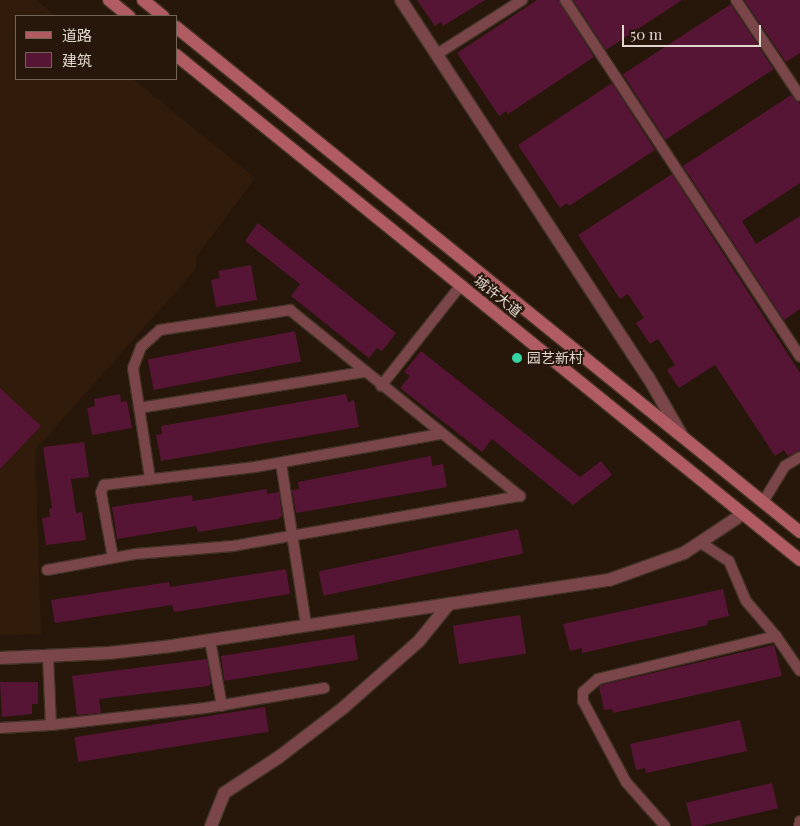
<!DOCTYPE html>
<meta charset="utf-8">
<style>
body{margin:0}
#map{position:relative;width:800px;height:826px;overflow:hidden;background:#27170b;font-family:"Playfair Display","Noto Sans SC",serif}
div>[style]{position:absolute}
.built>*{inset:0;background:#311c0b}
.building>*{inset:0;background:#561534;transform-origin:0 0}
.roads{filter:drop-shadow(1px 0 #413226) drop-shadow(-1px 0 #413226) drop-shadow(0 1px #413226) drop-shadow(0 -1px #413226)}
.service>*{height:10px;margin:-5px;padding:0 5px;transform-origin:5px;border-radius:5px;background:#7a4649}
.minor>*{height:12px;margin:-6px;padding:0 6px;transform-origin:6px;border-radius:6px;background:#7a4649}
.secondary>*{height:12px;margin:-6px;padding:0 6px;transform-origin:6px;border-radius:6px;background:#b05c62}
.dots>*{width:14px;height:14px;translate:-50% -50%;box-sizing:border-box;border:2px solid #27170b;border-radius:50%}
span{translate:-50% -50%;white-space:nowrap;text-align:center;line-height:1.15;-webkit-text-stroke:4px #27170b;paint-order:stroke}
.street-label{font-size:14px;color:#e2d7cf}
.poi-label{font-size:14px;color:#e2d7cf}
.left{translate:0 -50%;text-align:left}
.legend{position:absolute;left:15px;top:15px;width:162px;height:65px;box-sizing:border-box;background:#27170b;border:1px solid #726459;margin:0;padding:6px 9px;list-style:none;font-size:15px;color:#e2d7cf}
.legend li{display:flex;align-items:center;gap:10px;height:25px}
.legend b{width:25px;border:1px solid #726459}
.scale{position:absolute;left:622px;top:25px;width:139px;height:22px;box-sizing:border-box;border:2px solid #e2d7cf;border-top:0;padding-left:6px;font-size:15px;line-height:18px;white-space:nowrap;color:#e2d7cf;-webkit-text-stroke:4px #27170b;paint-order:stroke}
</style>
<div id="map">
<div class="built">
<div style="clip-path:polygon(0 0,36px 0,56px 16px,16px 16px,16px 79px,133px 79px,255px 178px,196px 257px,196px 269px,35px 450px,41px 634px,0 635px)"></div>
</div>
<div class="building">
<div style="clip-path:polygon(417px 0,485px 0,443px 26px,441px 22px,435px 26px)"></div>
<div style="clip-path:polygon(537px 0,558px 0,594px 57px,508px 114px,506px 111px,499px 116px,457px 53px)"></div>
<div style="clip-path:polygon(573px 0,682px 0,606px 50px)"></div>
<div style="clip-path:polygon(744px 0,800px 0,800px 53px,786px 62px)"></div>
<div style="left:731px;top:4px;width:78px;height:129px;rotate:57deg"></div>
<div style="clip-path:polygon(612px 83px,655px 150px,569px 206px,567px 203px,560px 208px,518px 145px)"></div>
<div style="clip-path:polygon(791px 95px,800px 104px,800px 183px,742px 221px,756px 244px,800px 216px,800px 309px,784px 320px,683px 166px)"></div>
<div style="clip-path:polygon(672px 174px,800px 373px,800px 450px,788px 456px,784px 450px,775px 456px,715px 365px,679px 388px,667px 370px,675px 365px,658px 339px,650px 344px,636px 323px,644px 318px,628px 294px,620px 299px,578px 235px)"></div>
<div style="clip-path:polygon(258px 223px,396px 333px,382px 351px,377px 348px,369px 358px,291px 296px,300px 284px,245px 241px)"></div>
<div style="clip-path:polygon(251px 265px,257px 300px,216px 307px,211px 280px,220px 278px,218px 271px)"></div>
<div style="left:295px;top:331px;width:31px;height:150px;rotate:79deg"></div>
<div style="clip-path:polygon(421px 351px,580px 477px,601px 461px,612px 475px,573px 505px,492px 439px,482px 452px,400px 388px,410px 376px,404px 372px)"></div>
<div style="clip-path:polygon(0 388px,41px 426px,0 469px)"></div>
<div style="clip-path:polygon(120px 394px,121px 402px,127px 401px,132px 428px,92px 435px,87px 408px,95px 406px,94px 399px)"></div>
<div style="clip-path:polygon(346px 394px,348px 402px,354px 400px,359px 427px,161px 461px,156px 435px,162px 434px,161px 426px)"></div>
<div style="clip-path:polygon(84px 442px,89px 477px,71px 479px,76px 513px,82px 512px,86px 540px,46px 545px,42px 518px,50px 517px,49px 509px,52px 508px,43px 447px)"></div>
<div style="clip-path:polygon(431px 456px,432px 466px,443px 464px,447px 487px,296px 513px,292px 490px,299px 489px,298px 482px)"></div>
<div style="clip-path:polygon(267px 489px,267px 494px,279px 492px,282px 516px,278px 519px,198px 532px,196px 526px,117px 539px,112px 507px,192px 495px,193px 501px)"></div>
<div style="left:518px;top:529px;width:25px;height:204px;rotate:78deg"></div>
<div style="clip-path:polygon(286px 569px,290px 594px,174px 612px,172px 605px,55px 623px,51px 600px,169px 582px,170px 587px)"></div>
<div style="clip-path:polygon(723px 589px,729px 616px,707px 621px,708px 625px,582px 653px,582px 648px,570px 651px,563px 624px)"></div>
<div style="left:520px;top:615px;width:39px;height:68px;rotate:81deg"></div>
<div style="left:354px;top:635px;width:25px;height:135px;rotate:81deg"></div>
<div style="clip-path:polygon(774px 645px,782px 676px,613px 713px,612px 709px,604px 710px,599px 687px,601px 685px)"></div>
<div style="clip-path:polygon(207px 659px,211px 683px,208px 686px,99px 699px,101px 713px,77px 715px,72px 676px)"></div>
<div style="clip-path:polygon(0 682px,38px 682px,38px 704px,32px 704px,32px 714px,2px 717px)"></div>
<div style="left:265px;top:707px;width:25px;height:193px;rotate:81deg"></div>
<div style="clip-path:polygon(740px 720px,747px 751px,646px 773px,645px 768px,636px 770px,630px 744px)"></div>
<div style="left:772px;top:783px;width:26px;height:88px;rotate:77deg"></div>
</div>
<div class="roads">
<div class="service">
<div style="left:565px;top:0;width:427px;rotate:56.6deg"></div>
<div style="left:736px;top:0;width:115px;rotate:56.3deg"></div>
<div style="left:437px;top:54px;width:101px;rotate:-32.4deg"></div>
<div style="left:381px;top:386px;width:129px;rotate:-51.6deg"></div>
<div style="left:139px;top:408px;width:229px;rotate:-9.1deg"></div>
<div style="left:281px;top:463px;width:164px;rotate:81.2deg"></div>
<div style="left:150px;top:478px;width:111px;rotate:-98.8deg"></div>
<div style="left:133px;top:368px;width:22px;rotate:-69deg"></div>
<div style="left:141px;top:347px;width:25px;rotate:-42deg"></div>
<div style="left:160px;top:330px;width:132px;rotate:-8.7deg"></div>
<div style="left:290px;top:310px;width:296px;rotate:39deg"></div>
<div style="left:763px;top:502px;width:42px;rotate:-58.6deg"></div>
<div style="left:785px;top:466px;width:17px;rotate:-31deg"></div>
<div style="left:701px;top:543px;width:33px;rotate:33deg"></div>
<div style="left:729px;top:561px;width:43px;rotate:67deg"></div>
<div style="left:746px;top:601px;width:46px;rotate:49.4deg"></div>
<div style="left:776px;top:636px;width:42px;rotate:55.6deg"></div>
<div style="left:113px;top:558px;width:67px;rotate:-100.3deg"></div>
<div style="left:101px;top:492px;width:8px;rotate:-67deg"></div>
<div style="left:104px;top:485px;width:152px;rotate:-6.8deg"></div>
<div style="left:255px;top:467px;width:188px;rotate:-10.1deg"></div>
<div style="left:47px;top:570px;width:89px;rotate:-10.3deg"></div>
<div style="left:135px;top:554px;width:98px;rotate:-4.7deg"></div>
<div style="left:233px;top:546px;width:291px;rotate:-9.9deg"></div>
<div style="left:210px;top:640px;width:67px;rotate:79.7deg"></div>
<div style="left:51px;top:725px;width:155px;rotate:-6.3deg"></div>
<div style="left:205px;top:708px;width:121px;rotate:-9.5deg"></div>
<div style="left:0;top:728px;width:51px;rotate:-3.4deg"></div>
<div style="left:51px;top:725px;width:68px;rotate:-92.5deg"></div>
<div style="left:665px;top:826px;width:59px;rotate:-131.6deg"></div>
<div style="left:626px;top:782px;width:92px;rotate:-118deg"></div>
<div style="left:583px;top:701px;width:9px;rotate:-90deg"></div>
<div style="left:583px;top:692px;width:20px;rotate:-41deg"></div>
<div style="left:598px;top:679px;width:183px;rotate:-13.6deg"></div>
<div style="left:799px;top:826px;width:5px;rotate:-79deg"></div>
</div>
<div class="minor">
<div style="left:401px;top:0;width:451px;rotate:56.8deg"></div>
<div style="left:648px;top:377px;width:68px;rotate:60deg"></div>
<div style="left:0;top:658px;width:109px;rotate:-2.6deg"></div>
<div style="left:109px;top:653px;width:62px;rotate:-6.4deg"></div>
<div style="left:171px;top:646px;width:443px;rotate:-8.6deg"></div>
<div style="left:609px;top:580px;width:80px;rotate:-19.8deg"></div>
<div style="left:684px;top:553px;width:71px;rotate:-33.5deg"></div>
<div style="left:211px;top:826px;width:35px;rotate:-68deg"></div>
<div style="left:224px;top:793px;width:66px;rotate:-33.2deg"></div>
<div style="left:279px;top:757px;width:81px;rotate:-37.4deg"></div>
<div style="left:343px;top:708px;width:101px;rotate:-41.4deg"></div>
<div style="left:419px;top:641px;width:48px;rotate:-51deg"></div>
</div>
<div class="secondary">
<div style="left:109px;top:0;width:26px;rotate:39deg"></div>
<div style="left:143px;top:0;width:26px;rotate:39deg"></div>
<div style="left:176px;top:27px;width:803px;rotate:38.98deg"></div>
<div style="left:176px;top:55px;width:803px;rotate:38.98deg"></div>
</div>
</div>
<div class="dots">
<div style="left:517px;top:358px;background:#37d4a6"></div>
</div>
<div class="street-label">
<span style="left:498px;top:296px;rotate:39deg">城许大道</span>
</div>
<div class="poi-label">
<span class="left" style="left:527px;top:358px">园艺新村</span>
</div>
<ul class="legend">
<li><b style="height:6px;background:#b05c62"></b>道路</li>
<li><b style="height:14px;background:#561534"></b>建筑</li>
</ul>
<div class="scale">50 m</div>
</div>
